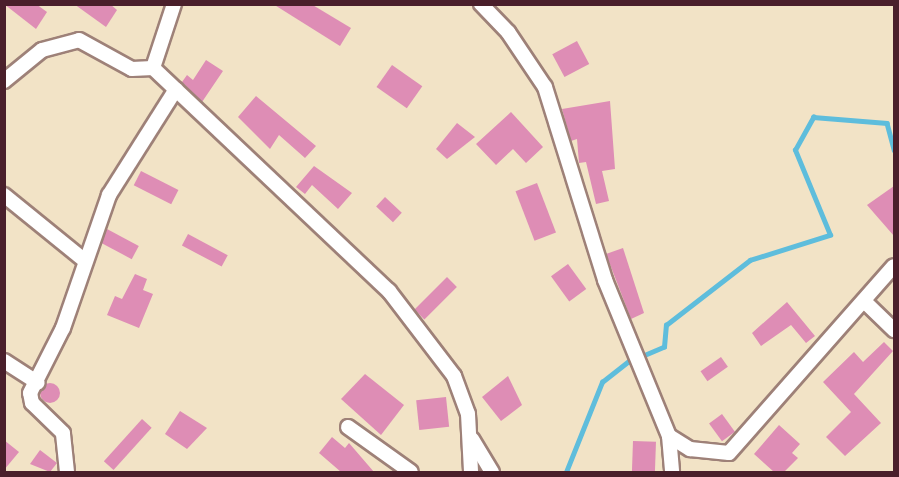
<!DOCTYPE html>
<style>
body{margin:0}
#map{position:relative;width:899px;height:477px;overflow:hidden;background:#f2e3c6;font-family:"Comic Neue",sans-serif}
div>[style]{position:absolute}
.stream>*{height:4.5px;margin:-2.25px;padding:0 2.25px;transform-origin:2.25px;border-radius:2.25px;background:#5ebddc}
.building>*{inset:0;background:#de8db5;transform-origin:0 0}
.round{border-radius:50%}
.roads{filter:drop-shadow(2px 0 #9e8178) drop-shadow(-2px 0 #9e8178) drop-shadow(0 2px #9e8178) drop-shadow(0 -2px #9e8178)}
.minor>*{height:14px;margin:-7px;padding:0 7px;transform-origin:7px;border-radius:7px;background:#fff}
span{translate:-50% -50%;white-space:nowrap;text-align:center;line-height:1.15;-webkit-text-stroke:5px #fdfcf7;paint-order:stroke}
.frame{position:absolute;inset:0;border:6px solid #4a1f2b;pointer-events:none}
</style>
<div id="map">
<div class="stream">
<div style="left:566px;top:472px;width:97px;rotate:-68.2deg"></div>
<div style="left:602px;top:382px;width:33px;rotate:-38deg"></div>
<div style="left:628px;top:362px;width:39px;rotate:-23deg"></div>
<div style="left:664px;top:347px;width:22px;rotate:-85deg"></div>
<div style="left:666px;top:325px;width:106px;rotate:-37.7deg"></div>
<div style="left:750px;top:260px;width:84px;rotate:-17.4deg"></div>
<div style="left:830px;top:235px;width:92px;rotate:-112.4deg"></div>
<div style="left:795px;top:150px;width:38px;rotate:-61deg"></div>
<div style="left:813px;top:117px;width:74px;rotate:4.6deg"></div>
<div style="left:887px;top:123px;width:28px;rotate:75deg"></div>
</div>
<div class="building">
<div style="clip-path:polygon(4px 4px,36px 4px,47px 12px,36px 29px)"></div>
<div style="clip-path:polygon(74px 4px,110px 4px,117px 10px,106px 27px)"></div>
<div style="clip-path:polygon(273px 4px,311px 4px,351px 28px,340px 46px)"></div>
<div style="left:577px;top:41px;width:26px;height:28px;rotate:62deg"></div>
<div style="clip-path:polygon(206px 60px,223px 71px,202px 102px,182px 82px,187px 75px,193px 80px)"></div>
<div style="left:392px;top:65px;width:37px;height:27px;rotate:35deg"></div>
<div style="clip-path:polygon(256px 96px,316px 146px,305px 158px,279px 135px,270px 149px,238px 117px)"></div>
<div style="clip-path:polygon(610px 101px,615px 169px,602px 171px,609px 201px,596px 204px,586px 162px,579px 163px,577px 139px,571px 141px,562px 109px)"></div>
<div style="clip-path:polygon(511px 112px,543px 147px,526px 163px,513px 149px,496px 165px,476px 144px)"></div>
<div style="clip-path:polygon(457px 123px,475px 137px,447px 159px,436px 149px)"></div>
<div style="clip-path:polygon(314px 166px,352px 193px,338px 209px,312px 185px,305px 194px,296px 187px)"></div>
<div style="left:141px;top:171px;width:42px;height:16px;rotate:27deg"></div>
<div style="left:537px;top:183px;width:53px;height:23px;rotate:69deg"></div>
<div style="clip-path:polygon(894px 186px,894px 236px,867px 205px)"></div>
<div style="left:385px;top:197px;width:23px;height:13px;rotate:43deg"></div>
<div style="left:107px;top:229px;width:36px;height:15px;rotate:28deg"></div>
<div style="left:188px;top:234px;width:45px;height:13px;rotate:28deg"></div>
<div style="clip-path:polygon(623px 248px,644px 313px,631px 319px,606px 254px)"></div>
<div style="left:568px;top:264px;width:31px;height:21px;rotate:54deg"></div>
<div style="clip-path:polygon(135px 274px,147px 279px,143px 290px,153px 294px,139px 328px,107px 315px,115px 296px,122px 299px)"></div>
<div style="left:447px;top:277px;width:14px;height:46px;rotate:45deg"></div>
<div style="clip-path:polygon(787px 302px,815px 336px,806px 343px,791px 325px,761px 346px,752px 333px)"></div>
<div style="clip-path:polygon(884px 342px,893px 351px,854px 394px,881px 423px,845px 456px,826px 437px,851px 412px,823px 382px,854px 352px,863px 362px)"></div>
<div style="left:721px;top:357px;width:12px;height:25px;rotate:55deg"></div>
<div style="clip-path:polygon(365px 374px,404px 405px,381px 435px,341px 399px)"></div>
<div style="clip-path:polygon(508px 376px,522px 405px,501px 421px,482px 397px)"></div>
<div class="round" style="left:40px;top:383px;width:20px;height:20px"></div>
<div style="left:446px;top:397px;width:30px;height:30px;rotate:84deg"></div>
<div style="clip-path:polygon(180px 411px,207px 428px,187px 449px,165px 434px)"></div>
<div style="left:722px;top:414px;width:22px;height:16px;rotate:54deg"></div>
<div style="left:142px;top:419px;width:13px;height:57px;rotate:42deg"></div>
<div style="clip-path:polygon(779px 425px,800px 444px,792px 453px,798px 458px,784px 472px,774px 472px,754px 454px)"></div>
<div style="clip-path:polygon(332px 437px,345px 448px,349px 443px,374px 472px,341px 472px,319px 453px)"></div>
<div style="clip-path:polygon(4px 440px,19px 452px,4px 470px)"></div>
<div style="left:633px;top:441px;width:23px;height:31px;rotate:2deg"></div>
<div style="clip-path:polygon(40px 450px,57px 463px,50px 472px,30px 464px)"></div>
</div>
<div class="roads">
<div class="minor">
<div style="left:174px;top:4px;width:67px;rotate:108.2deg"></div>
<div style="left:153px;top:68px;width:325px;rotate:43.4deg"></div>
<div style="left:389px;top:291px;width:107px;rotate:52.6deg"></div>
<div style="left:454px;top:376px;width:40px;rotate:69.8deg"></div>
<div style="left:468px;top:414px;width:58px;rotate:87deg"></div>
<div style="left:481px;top:4px;width:39px;rotate:46deg"></div>
<div style="left:508px;top:32px;width:66px;rotate:56.1deg"></div>
<div style="left:545px;top:87px;width:202px;rotate:72.7deg"></div>
<div style="left:605px;top:280px;width:169px;rotate:67.7deg"></div>
<div style="left:669px;top:436px;width:36px;rotate:85deg"></div>
<div style="left:4px;top:81px;width:49px;rotate:-39.2deg"></div>
<div style="left:42px;top:50px;width:38px;rotate:-15deg"></div>
<div style="left:79px;top:40px;width:60px;rotate:28.7deg"></div>
<div style="left:132px;top:69px;width:21px;rotate:-3deg"></div>
<div style="left:4px;top:195px;width:103px;rotate:39.1deg"></div>
<div style="left:864px;top:301px;width:42px;rotate:44deg"></div>
<div style="left:4px;top:361px;width:40px;rotate:32.9deg"></div>
<div style="left:348px;top:427px;width:77px;rotate:35.5deg"></div>
<div style="left:669px;top:436px;width:25px;rotate:32deg"></div>
<div style="left:690px;top:449px;width:39px;rotate:6deg"></div>
<div style="left:729px;top:453px;width:249px;rotate:-48.6deg"></div>
<div style="left:472px;top:439px;width:39px;rotate:59deg"></div>
<div style="left:67px;top:472px;width:39px;rotate:-96deg"></div>
<div style="left:63px;top:433px;width:43px;rotate:-135.9deg"></div>
<div style="left:32px;top:403px;width:10px;rotate:-101deg"></div>
<div style="left:30px;top:393px;width:73px;rotate:-63.1deg"></div>
<div style="left:63px;top:328px;width:141px;rotate:-70.9deg"></div>
<div style="left:109px;top:195px;width:125px;rotate:-57.7deg"></div>
</div>
</div>
<div class="frame"></div>
</div>
